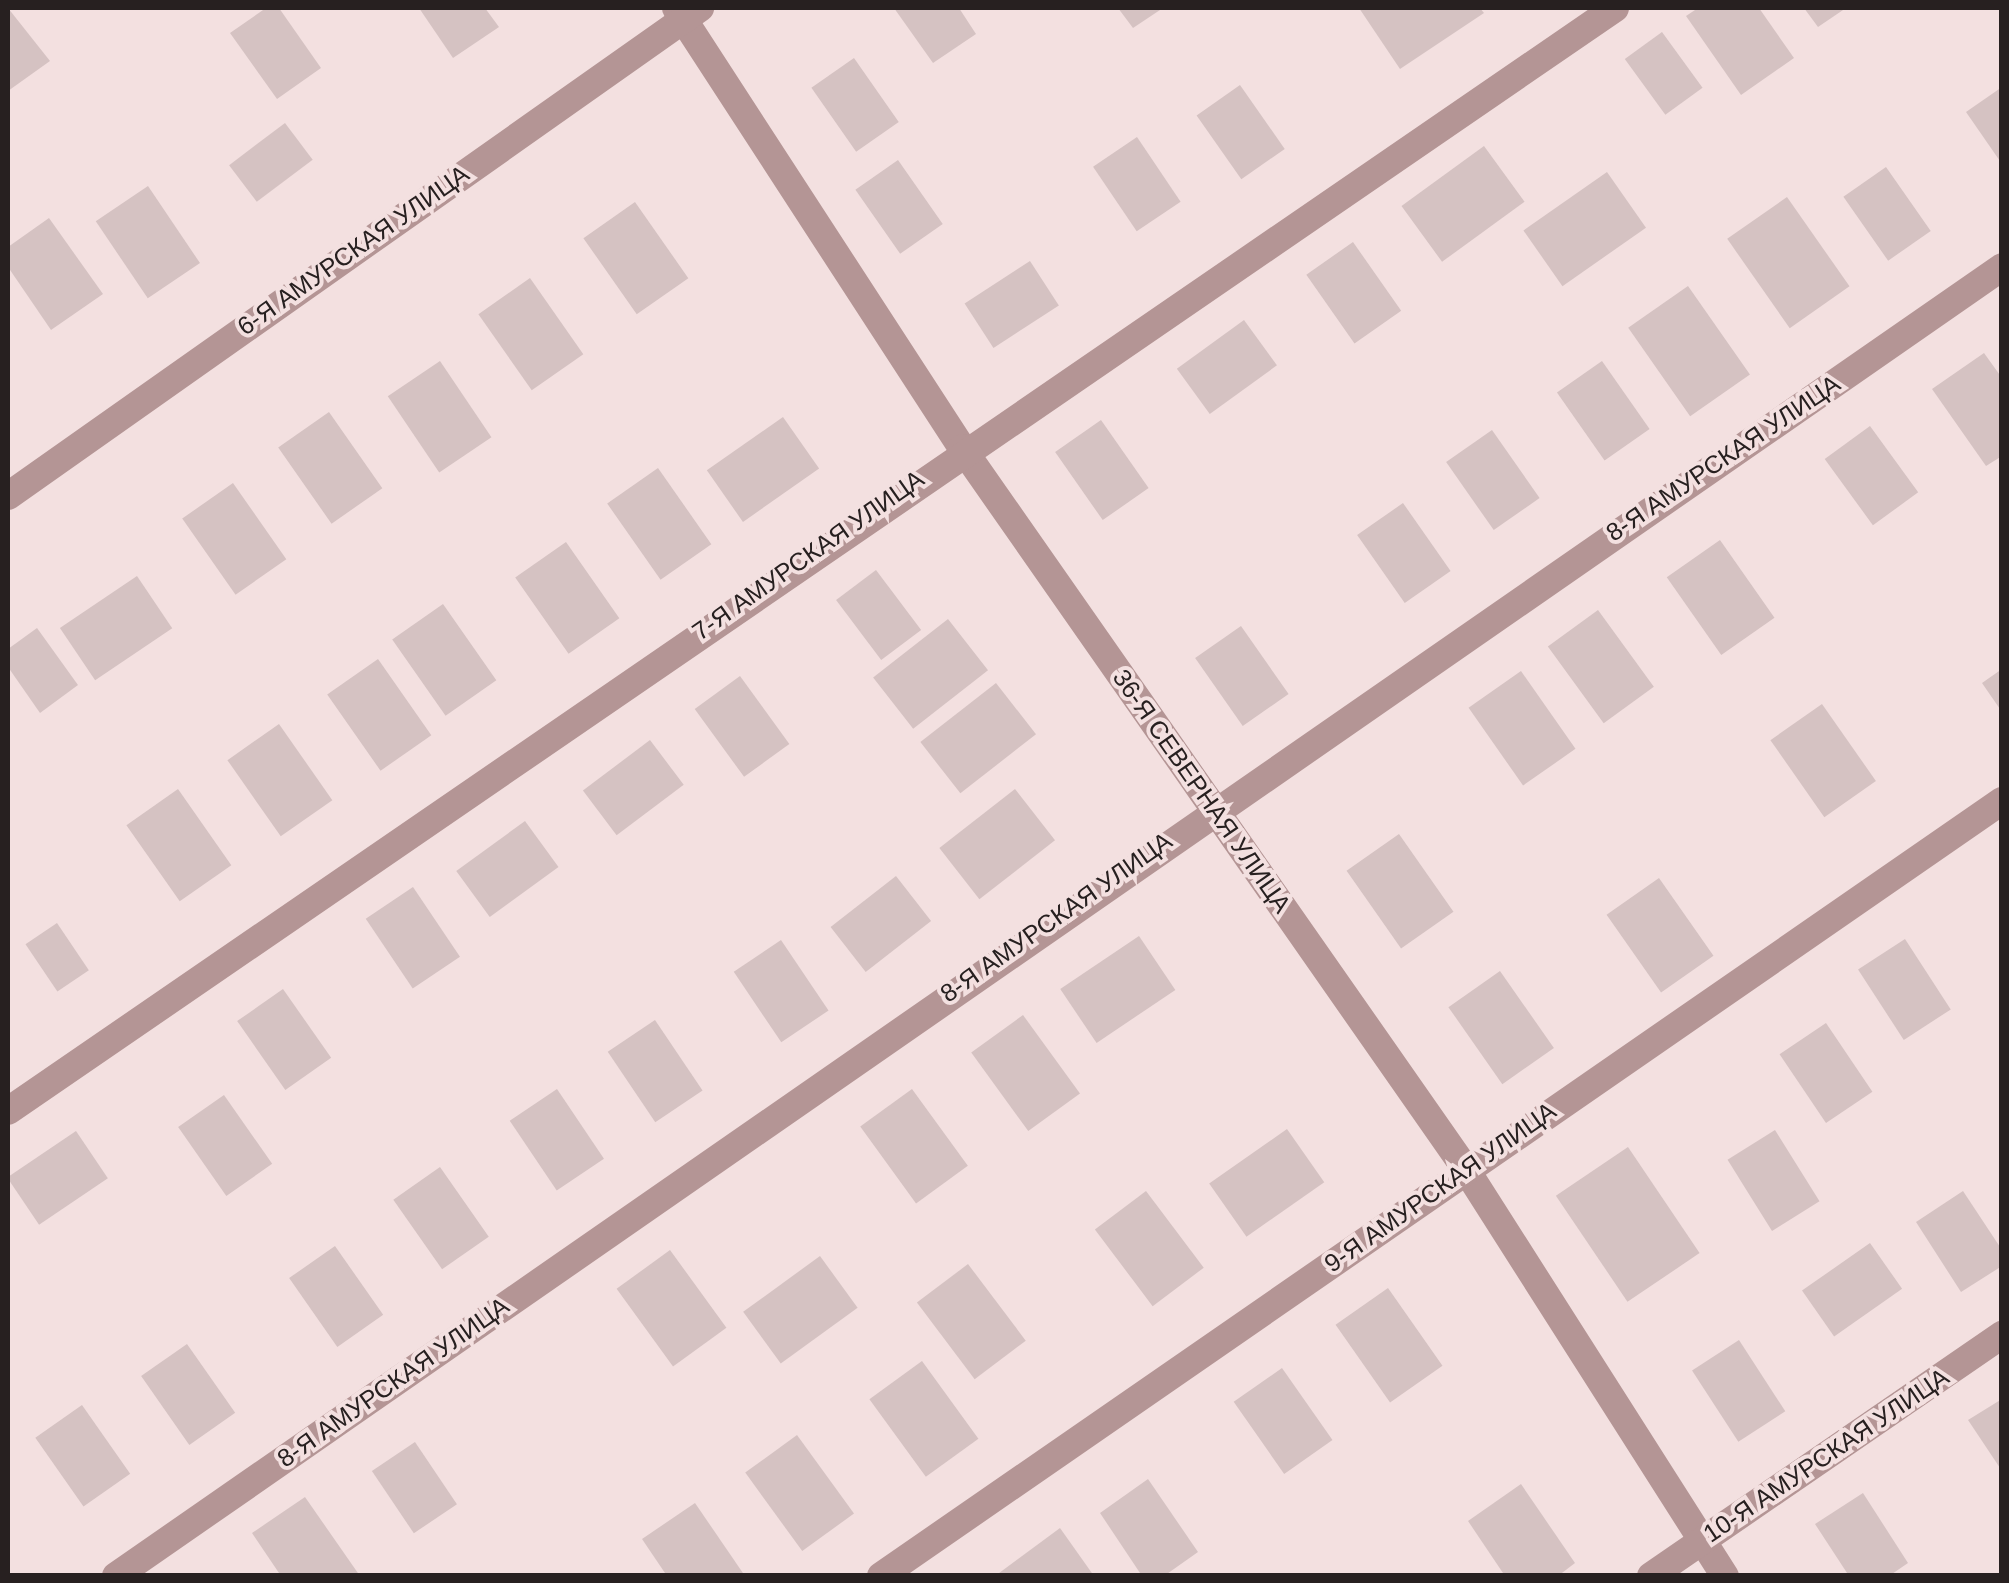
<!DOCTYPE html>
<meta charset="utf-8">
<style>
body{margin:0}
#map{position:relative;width:2009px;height:1583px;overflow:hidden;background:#f3e0e0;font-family:Helvetica,sans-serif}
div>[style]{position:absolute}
.building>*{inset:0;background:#d5c2c2;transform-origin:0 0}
.minor>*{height:28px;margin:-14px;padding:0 14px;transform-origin:14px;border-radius:14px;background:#b49595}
span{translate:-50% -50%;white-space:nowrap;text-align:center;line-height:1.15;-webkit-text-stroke:8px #f3e0e0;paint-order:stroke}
.street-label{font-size:25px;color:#272020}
.frame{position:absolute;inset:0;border:10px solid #272020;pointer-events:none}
</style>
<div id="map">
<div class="building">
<div style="clip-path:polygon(8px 8px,50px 61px,8px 91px)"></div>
<div style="clip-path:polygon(266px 8px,279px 8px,321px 68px,277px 99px,230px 33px)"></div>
<div style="clip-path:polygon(419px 8px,485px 8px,499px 27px,453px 58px)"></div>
<div style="clip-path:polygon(894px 8px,959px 8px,976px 34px,933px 63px)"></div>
<div style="clip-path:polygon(1118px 8px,1163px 8px,1133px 28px)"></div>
<div style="clip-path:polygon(1359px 8px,1480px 8px,1484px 13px,1400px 69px)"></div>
<div style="clip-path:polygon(1698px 8px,1759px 8px,1794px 58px,1741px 95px,1686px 16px)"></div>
<div style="clip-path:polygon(1804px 8px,1846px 8px,1818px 27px)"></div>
<div style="left:1662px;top:32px;width:69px;height:46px;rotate:54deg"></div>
<div style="left:854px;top:58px;width:78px;height:52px;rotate:55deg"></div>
<div style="left:1240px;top:85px;width:78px;height:53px;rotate:55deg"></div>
<div style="clip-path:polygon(2002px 87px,2002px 164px,1966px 112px)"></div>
<div style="left:285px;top:123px;width:46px;height:70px;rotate:53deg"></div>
<div style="left:1137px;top:137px;width:78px;height:53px;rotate:56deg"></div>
<div style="left:1484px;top:146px;width:69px;height:102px;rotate:54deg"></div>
<div style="left:898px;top:160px;width:78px;height:52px;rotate:55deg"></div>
<div style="left:1886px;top:167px;width:78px;height:52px;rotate:55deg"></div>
<div style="left:1607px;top:172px;width:68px;height:102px;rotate:55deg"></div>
<div style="left:148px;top:186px;width:93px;height:63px;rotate:56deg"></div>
<div style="left:1787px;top:197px;width:109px;height:73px;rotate:55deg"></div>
<div style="left:635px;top:202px;width:93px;height:63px;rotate:55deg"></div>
<div style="clip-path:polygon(49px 218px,103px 294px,51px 330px,8px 267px,8px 247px)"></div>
<div style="left:1353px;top:242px;width:84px;height:57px;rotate:55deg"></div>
<div style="left:1030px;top:261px;width:53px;height:78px;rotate:57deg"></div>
<div style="left:530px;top:278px;width:93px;height:63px;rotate:55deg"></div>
<div style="left:1688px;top:286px;width:108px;height:73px;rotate:55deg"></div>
<div style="left:1244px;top:320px;width:56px;height:83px;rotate:54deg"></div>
<div style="clip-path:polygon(1984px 353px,2002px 378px,2002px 456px,1986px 466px,1932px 389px)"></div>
<div style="left:440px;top:361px;width:92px;height:63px;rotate:56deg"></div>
<div style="left:1602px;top:361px;width:83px;height:55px;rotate:55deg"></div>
<div style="left:329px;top:412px;width:93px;height:62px;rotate:55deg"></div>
<div style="left:783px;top:417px;width:63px;height:93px;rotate:55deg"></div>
<div style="left:1101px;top:420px;width:83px;height:56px;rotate:55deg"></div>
<div style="left:1870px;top:426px;width:82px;height:56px;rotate:54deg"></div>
<div style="left:1492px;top:430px;width:83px;height:56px;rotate:55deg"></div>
<div style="left:658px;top:468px;width:93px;height:62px;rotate:55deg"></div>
<div style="left:233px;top:483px;width:93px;height:62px;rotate:55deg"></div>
<div style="left:1403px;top:503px;width:83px;height:56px;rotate:55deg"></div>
<div style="left:1720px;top:540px;width:95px;height:65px;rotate:55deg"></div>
<div style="left:566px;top:542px;width:93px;height:62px;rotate:55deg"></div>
<div style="left:876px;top:570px;width:75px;height:50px;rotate:53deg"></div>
<div style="left:137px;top:576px;width:63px;height:93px;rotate:56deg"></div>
<div style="left:443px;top:604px;width:93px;height:62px;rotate:55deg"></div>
<div style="left:1598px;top:610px;width:95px;height:62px;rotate:54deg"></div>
<div style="left:948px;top:619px;width:65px;height:95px;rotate:52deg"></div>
<div style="left:1241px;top:626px;width:83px;height:56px;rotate:55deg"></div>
<div style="clip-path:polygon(37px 628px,78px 685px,40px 713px,8px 667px,8px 649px)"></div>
<div style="left:378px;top:659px;width:93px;height:62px;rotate:55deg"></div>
<div style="clip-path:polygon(2002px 669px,2002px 712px,1982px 683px)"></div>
<div style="left:1521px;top:671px;width:95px;height:64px;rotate:55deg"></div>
<div style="left:740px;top:676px;width:84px;height:56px;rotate:54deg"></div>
<div style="left:996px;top:683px;width:65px;height:96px;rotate:52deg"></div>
<div style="left:1822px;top:704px;width:94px;height:63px;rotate:55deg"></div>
<div style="left:279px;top:724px;width:93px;height:63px;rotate:55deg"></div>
<div style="left:650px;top:740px;width:56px;height:84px;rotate:53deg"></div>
<div style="left:178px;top:789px;width:93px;height:63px;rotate:55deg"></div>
<div style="left:1015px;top:789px;width:65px;height:96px;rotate:52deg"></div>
<div style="left:525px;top:821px;width:57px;height:85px;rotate:54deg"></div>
<div style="left:1399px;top:834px;width:95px;height:64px;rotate:55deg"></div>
<div style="left:896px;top:876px;width:57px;height:83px;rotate:52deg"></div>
<div style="left:1659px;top:878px;width:95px;height:64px;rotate:55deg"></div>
<div style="left:413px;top:887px;width:84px;height:57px;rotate:56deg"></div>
<div style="left:57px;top:923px;width:57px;height:38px;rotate:56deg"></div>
<div style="left:1139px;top:936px;width:65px;height:95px;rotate:56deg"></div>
<div style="left:1905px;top:939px;width:84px;height:56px;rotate:57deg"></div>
<div style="left:781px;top:940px;width:85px;height:57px;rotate:56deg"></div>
<div style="left:1500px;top:971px;width:94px;height:63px;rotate:55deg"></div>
<div style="left:283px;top:989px;width:84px;height:56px;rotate:55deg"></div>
<div style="left:1023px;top:1015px;width:97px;height:64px;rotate:54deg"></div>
<div style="left:655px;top:1020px;width:85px;height:57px;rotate:56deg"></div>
<div style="left:1826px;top:1023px;width:83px;height:56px;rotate:56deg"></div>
<div style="left:557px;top:1089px;width:84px;height:57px;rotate:56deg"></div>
<div style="left:912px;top:1089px;width:95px;height:64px;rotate:54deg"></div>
<div style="left:224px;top:1095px;width:84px;height:56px;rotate:55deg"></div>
<div style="left:1287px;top:1129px;width:65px;height:95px;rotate:55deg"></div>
<div style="left:1775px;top:1130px;width:84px;height:56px;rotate:58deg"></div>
<div style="left:76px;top:1131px;width:57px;height:83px;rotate:56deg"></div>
<div style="left:1628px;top:1147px;width:128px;height:87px;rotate:56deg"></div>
<div style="left:440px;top:1167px;width:85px;height:57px;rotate:55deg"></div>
<div style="left:1146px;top:1191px;width:96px;height:64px;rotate:53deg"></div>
<div style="clip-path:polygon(1963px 1191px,2002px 1250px,2002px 1266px,1961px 1292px,1916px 1222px)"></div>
<div style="left:1870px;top:1243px;width:56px;height:83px;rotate:55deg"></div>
<div style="left:335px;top:1246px;width:84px;height:56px;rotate:55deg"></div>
<div style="left:670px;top:1250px;width:96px;height:66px;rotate:54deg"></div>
<div style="left:820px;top:1256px;width:64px;height:95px;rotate:54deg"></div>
<div style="left:968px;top:1264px;width:96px;height:64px;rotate:53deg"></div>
<div style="left:1388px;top:1288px;width:95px;height:64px;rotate:55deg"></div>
<div style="left:1739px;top:1340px;width:85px;height:56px;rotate:57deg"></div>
<div style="left:187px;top:1344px;width:84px;height:56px;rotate:55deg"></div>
<div style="left:922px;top:1361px;width:96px;height:65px;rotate:54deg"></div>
<div style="left:1282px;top:1368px;width:88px;height:59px;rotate:55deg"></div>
<div style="clip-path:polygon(2002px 1399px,2002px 1471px,1968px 1420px)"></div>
<div style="left:82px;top:1405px;width:84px;height:57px;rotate:55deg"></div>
<div style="left:797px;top:1435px;width:97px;height:64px;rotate:54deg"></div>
<div style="left:415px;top:1442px;width:75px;height:52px;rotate:56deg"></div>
<div style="clip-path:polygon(1148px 1479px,1198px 1552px,1164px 1576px,1142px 1576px,1100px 1513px)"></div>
<div style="clip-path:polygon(1521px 1484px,1575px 1563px,1558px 1576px,1505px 1576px,1468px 1521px)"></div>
<div style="clip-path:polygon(1863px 1493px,1908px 1563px,1889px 1576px,1849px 1576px,1815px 1524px)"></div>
<div style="clip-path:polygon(305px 1497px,360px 1576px,281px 1576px,252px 1533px)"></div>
<div style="clip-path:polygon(695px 1503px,745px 1576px,667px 1576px,642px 1539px)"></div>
<div style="clip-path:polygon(1060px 1528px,1094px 1576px,995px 1576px)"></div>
</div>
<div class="minor">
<div style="left:676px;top:8px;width:525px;rotate:56.98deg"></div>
<div style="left:962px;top:448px;width:878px;rotate:55.06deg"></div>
<div style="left:1465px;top:1168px;width:484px;rotate:57.5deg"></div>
<div style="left:8px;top:496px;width:847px;rotate:-35.19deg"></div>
<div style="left:8px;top:1111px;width:1949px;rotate:-34.46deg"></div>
<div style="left:116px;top:1576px;width:2296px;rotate:-34.76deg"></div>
<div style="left:881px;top:1576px;width:1363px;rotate:-34.66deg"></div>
<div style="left:1651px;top:1576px;width:426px;rotate:-34.5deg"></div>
</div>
<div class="street-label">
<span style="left:353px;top:250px;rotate:-35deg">6-Я АМУРСКАЯ УЛИЦА</span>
<span style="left:1723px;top:458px;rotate:-34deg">8-Я АМУРСКАЯ УЛИЦА</span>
<span style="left:808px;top:555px;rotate:-35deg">7-Я АМУРСКАЯ УЛИЦА</span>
<span style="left:1202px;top:791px;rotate:55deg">36-Я СЕВЕРНАЯ УЛИЦА</span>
<span style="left:1056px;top:917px;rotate:-35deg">8-Я АМУРСКАЯ УЛИЦА</span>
<span style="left:1440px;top:1187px;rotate:-35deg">9-Я АМУРСКАЯ УЛИЦА</span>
<span style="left:393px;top:1382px;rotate:-35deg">8-Я АМУРСКАЯ УЛИЦА</span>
<span style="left:1826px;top:1455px;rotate:-34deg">10-Я АМУРСКАЯ УЛИЦА</span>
</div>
<div class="frame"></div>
</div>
